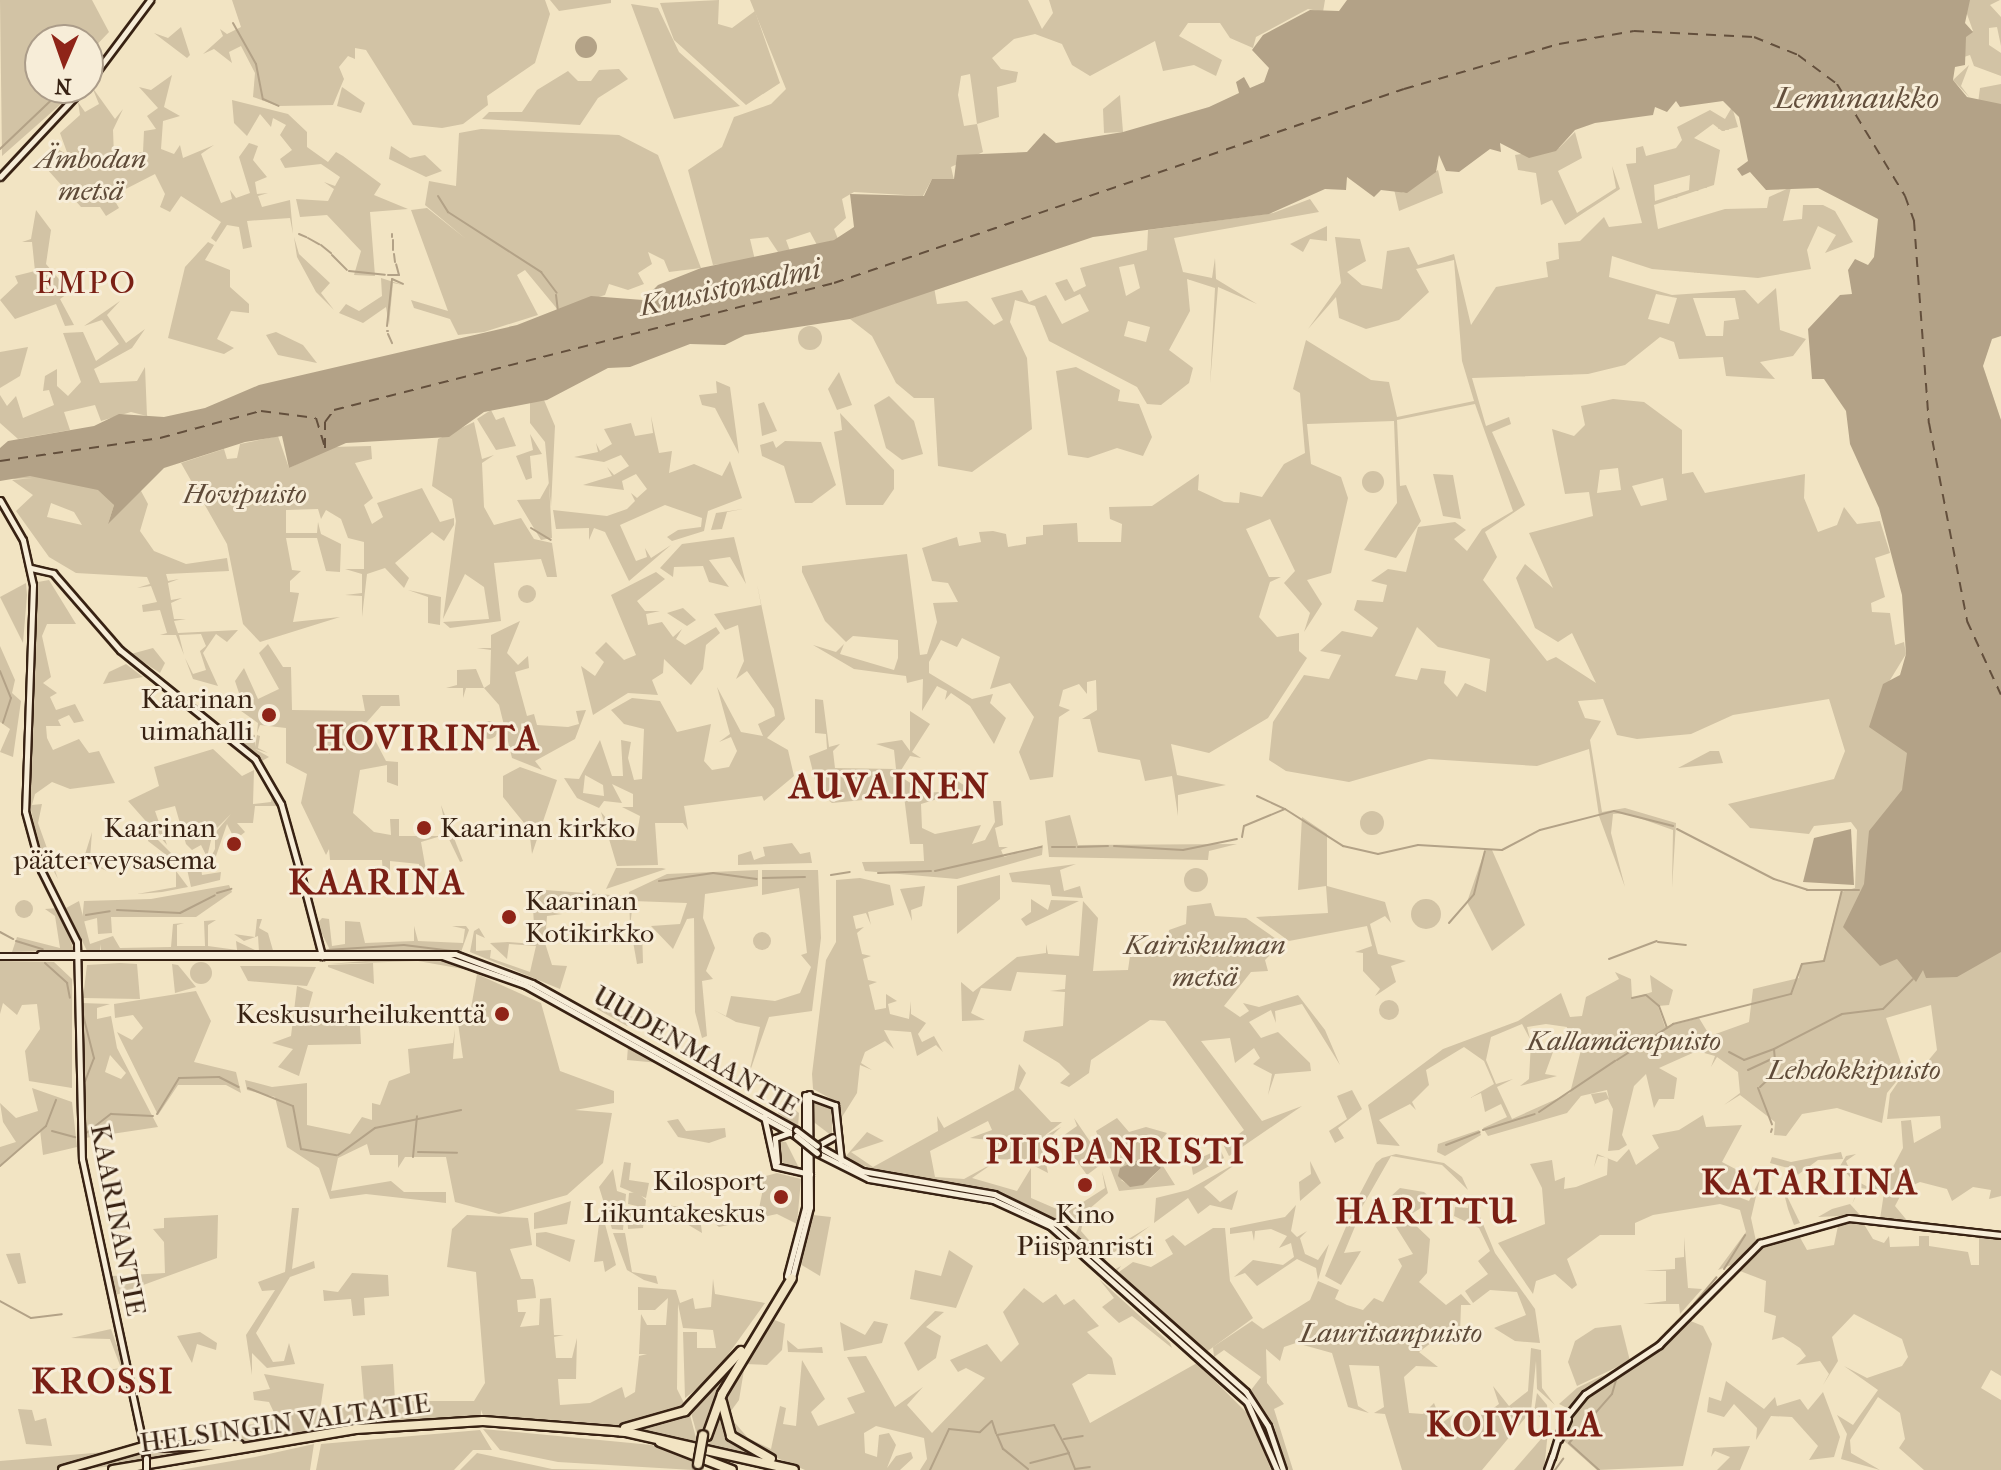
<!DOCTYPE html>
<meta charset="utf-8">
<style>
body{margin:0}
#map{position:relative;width:2001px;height:1470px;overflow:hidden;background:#f2e4c3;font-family:"IM FELL French Canon",serif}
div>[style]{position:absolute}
.green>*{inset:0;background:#d2c3a5}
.round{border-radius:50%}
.water>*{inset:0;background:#b3a287}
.stream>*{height:2px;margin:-1px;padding:0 1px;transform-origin:1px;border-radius:1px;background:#b3a287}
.ferry>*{height:2px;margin-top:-1px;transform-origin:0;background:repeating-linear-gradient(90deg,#634f3c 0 10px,transparent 0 18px)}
.roads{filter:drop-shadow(2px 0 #382213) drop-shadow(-2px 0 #382213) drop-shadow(0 2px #382213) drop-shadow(0 -2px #382213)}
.secondary>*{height:5px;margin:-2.5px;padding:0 2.5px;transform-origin:2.5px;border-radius:2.5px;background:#f7edd8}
.motorway>*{height:8px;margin:-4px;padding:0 4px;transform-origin:4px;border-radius:4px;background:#f2e4c3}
.bridges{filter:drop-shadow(2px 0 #382213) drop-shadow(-2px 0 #382213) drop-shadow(0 2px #382213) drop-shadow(0 -2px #382213)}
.secondary-bridge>*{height:5px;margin:-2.5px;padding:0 2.5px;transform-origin:2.5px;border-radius:2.5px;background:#f7edd8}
.motorway-bridge>*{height:8px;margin:-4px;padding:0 4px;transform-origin:4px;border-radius:4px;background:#f2e4c3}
.dots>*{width:22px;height:22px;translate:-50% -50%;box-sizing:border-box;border:4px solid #f7edd8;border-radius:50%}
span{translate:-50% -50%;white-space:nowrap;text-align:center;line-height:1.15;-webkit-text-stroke:6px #f7edd8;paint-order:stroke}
.park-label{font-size:28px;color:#5e4a38;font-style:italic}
.poi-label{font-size:28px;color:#382213}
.right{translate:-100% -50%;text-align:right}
.left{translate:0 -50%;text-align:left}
.street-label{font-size:28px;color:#382213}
.water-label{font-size:30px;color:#634f3c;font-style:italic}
.quarter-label{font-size:32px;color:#7a1f14;letter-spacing:2px}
.district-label{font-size:36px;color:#7a1f14;font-weight:700;letter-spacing:2px}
.north{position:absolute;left:24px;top:24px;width:80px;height:80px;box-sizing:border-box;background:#f7edd8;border:2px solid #ab9c89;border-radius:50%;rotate:182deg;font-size:22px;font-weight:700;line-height:32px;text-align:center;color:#382213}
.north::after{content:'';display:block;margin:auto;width:28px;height:36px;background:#8f2418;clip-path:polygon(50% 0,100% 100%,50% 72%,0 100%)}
</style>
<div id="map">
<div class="green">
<div style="clip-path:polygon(0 0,92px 0,109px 32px,88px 54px,88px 40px,40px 40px,40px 88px,65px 88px,55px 93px,62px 103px,2px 156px)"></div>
<div style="clip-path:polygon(232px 0,545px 0,550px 14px,535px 63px,487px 96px,488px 105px,463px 124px,442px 128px,413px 125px,366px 50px,355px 48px,355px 59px,348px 56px,339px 67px,344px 79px,333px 105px,278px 106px,253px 97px,255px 73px,241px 46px,229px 52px,232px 63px,214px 49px,203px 54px,223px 36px,220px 29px,227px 34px,241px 27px)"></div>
<div style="clip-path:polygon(550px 0,611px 0,611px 3px,559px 11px)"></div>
<div style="clip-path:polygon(719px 0,718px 24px,732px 28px,755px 11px,780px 83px,746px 105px,674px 40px,660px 3px)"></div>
<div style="clip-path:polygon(evenodd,750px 0,1028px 0,1042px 29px,1053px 13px,1049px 0,1325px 0,1323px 12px,1308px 9px,1256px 37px,1253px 48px,1230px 38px,1220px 23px,1188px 23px,1179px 36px,1222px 60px,1216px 76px,1194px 65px,1163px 71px,1155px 41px,1090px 76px,1072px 65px,1062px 44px,1035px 34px,1014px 39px,992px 58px,1001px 69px,1018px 72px,1016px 82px,997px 87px,999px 117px,977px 124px,983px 152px,951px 167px,954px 180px,932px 179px,923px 196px,854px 192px,842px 199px,846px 218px,834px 229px,838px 239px,817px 245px,810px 232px,786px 240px,790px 251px,778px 252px,768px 237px,750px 239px,755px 260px,713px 265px,688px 170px,722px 147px,734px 117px,771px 104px,786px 89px,750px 0,970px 74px,977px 124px,964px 126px,958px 95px,961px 76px,970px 74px)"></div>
<div style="clip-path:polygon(1962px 0,2000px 0,1990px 5px,2001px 17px,2001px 46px,1997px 27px,1989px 28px,1989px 45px,2001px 53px,2001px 76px,1974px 66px,1970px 55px,1961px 58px,1960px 32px,1973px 31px)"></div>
<div style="clip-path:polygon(631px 4px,658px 8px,679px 52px,740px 106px,674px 119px)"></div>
<div style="clip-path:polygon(181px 27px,190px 55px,187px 58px,154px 33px,168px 38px)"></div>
<div style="clip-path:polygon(1969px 65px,1961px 86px,1970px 98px,1953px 80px)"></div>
<div style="clip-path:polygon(619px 69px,628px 79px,598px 98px,580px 125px,482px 119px,489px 112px,522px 112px,537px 90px,568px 71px,578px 81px,591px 81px,599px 70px)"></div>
<div style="clip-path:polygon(172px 75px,164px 107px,180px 116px,163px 121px,161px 149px,174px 154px,180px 145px,183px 158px,214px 145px,201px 154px,221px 203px,232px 199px,230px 190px,236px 198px,250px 193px,239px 157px,249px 143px,258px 146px,253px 160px,267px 177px,255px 182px,257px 194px,268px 193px,258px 196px,262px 207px,290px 200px,293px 234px,290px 218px,247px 221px,252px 247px,243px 249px,239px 227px,227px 225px,216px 242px,211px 238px,221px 222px,181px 196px,170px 212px,160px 207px,165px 194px,155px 174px,112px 196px,119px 208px,106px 216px,100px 207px,81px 207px,47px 169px,56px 148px,68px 155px,60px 133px,80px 115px,78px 102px,85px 112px,99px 104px,92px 87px,115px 119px,123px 109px,113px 130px,114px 156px,143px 152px,144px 131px,156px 129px,147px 116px,158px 108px,139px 87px,151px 90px)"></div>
<div style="clip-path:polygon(2001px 84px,2001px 109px,1978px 103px,1980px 88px)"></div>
<div style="clip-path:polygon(342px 87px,365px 103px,361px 113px,337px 106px)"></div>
<div style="clip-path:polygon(1120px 95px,1123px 132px,1104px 133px,1103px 109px)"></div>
<div style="clip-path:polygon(232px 100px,288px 114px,307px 132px,307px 147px,328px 162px,336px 152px,343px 156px,381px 184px,374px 195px,408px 209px,370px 212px,375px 276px,354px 275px,361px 251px,327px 215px,300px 217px,296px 199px,328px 201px,334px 189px,324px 182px,335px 186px,340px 177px,321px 164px,285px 168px,280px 159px,292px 150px,280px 135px,286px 125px,273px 118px,271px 127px,260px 114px,247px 136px,234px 123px)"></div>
<div style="clip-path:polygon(evenodd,1732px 107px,1738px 127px,1722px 131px,1713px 124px,1694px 138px,1720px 150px,1714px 185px,1654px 205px,1658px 229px,1725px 209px,1767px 208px,1769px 197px,1791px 187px,1783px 221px,1802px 219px,1803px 205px,1823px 205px,1835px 211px,1853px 242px,1825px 253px,1836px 235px,1818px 226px,1807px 250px,1811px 269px,1758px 278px,1652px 269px,1612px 256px,1609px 277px,1672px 295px,1745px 290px,1758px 304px,1776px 288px,1780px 330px,1806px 339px,1793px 356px,1760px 362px,1775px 379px,1726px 376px,1723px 357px,1679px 359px,1674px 342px,1660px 337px,1625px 365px,1588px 374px,1472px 378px,1486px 426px,1509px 417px,1511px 424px,1492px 432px,1525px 505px,1485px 532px,1497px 557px,1483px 580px,1547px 661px,1556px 657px,1596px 683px,1572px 633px,1558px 642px,1535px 628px,1516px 578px,1525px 564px,1553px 588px,1529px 533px,1593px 516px,1589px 492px,1565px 494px,1552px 429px,1574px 436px,1585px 425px,1581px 406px,1613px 399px,1644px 402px,1682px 430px,1682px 474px,1693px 472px,1705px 493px,1805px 474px,1804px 498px,1818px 532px,1837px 525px,1844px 507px,1857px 524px,1880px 521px,1890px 553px,1875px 558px,1885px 597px,1871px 603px,1872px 612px,1890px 613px,1895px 645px,1904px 642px,1906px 654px,1879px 698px,1916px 719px,2001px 880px,2001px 1196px,1989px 1199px,1991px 1190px,1973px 1187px,1952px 1201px,1947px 1189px,1920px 1182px,1904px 1189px,1895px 1206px,1910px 1224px,1880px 1219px,1886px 1180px,1903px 1148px,1901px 1121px,1911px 1120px,1914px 1143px,1941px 1128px,1940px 1116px,1992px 1113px,1887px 1119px,1890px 1094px,1909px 1066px,1922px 1068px,1937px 1050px,1931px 1005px,1886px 1018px,1904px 1072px,1887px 1093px,1882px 1123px,1837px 1108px,1802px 1114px,1786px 1136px,1774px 1135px,1775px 1122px,1740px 1095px,1724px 1105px,1740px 1093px,1738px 1072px,1717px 1057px,1711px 1067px,1715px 1056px,1697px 1051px,1659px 1068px,1677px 1078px,1674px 1099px,1659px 1099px,1654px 1108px,1646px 1074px,1634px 1086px,1622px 1135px,1627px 1145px,1619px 1150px,1608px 1151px,1613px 1109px,1608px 1099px,1595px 1104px,1591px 1094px,1606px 1092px,1609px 1099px,1607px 1090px,1581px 1096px,1567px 1113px,1488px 1136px,1483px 1128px,1507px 1117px,1501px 1104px,1485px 1112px,1481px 1093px,1470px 1098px,1494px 1084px,1484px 1061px,1464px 1047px,1426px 1070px,1429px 1085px,1412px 1102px,1416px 1110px,1410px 1104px,1379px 1120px,1400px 1146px,1377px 1144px,1368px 1105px,1443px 1049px,1518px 1021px,1561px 993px,1570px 1017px,1582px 1016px,1586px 997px,1619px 979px,1615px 972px,1631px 979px,1632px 998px,1652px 992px,1650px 975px,1673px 990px,1669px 1005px,1658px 1006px,1665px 1027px,1699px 1018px,1710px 1036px,1749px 1022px,1753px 989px,1799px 978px,1800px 965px,1823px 961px,1841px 892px,1855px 888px,1857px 830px,1851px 822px,1814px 826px,1809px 834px,1750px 828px,1728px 804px,1834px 779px,1845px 751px,1829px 699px,1733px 715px,1691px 734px,1637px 739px,1617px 735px,1603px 699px,1578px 701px,1585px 718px,1601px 721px,1590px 740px,1602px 812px,1625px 808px,1676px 823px,1672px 888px,1673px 830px,1625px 813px,1613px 814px,1611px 833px,1625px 887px,1599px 816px,1589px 749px,1537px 766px,1429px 759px,1349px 782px,1286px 771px,1269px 760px,1273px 722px,1304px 675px,1329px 679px,1341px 655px,1320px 651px,1342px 631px,1372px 637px,1378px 628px,1354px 610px,1357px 600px,1383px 602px,1387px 585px,1371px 581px,1388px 569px,1406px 572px,1418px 527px,1455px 522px,1466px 530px,1454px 539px,1467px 551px,1482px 529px,1513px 511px,1475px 404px,1397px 420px,1400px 486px,1406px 485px,1421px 521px,1396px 558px,1364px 550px,1397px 503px,1394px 421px,1307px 424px,1311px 464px,1341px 477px,1348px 498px,1331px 573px,1307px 580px,1322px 604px,1304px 632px,1310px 613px,1284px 583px,1295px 571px,1270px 519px,1246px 529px,1269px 577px,1281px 577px,1270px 582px,1259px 617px,1277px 637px,1299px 633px,1299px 651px,1307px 658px,1268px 718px,1209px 753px,1171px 744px,1177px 775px,1226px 785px,1178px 795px,1178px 816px,1172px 776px,1145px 781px,1140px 760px,1098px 752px,1090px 719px,1082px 719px,1097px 710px,1096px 680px,1087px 682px,1087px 694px,1079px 684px,1063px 690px,1059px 706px,1070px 710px,1059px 717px,1053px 777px,1030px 780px,1019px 752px,1034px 717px,1010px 683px,990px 689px,1000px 657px,962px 638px,957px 647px,941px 640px,929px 662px,929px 673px,972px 699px,993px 694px,990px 703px,1006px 718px,994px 744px,970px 706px,951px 693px,945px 700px,947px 691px,937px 686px,922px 711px,923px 679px,907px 683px,906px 676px,854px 669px,813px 645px,836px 652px,844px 644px,840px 654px,894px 670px,898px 658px,898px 640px,853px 636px,846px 642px,825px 621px,802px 572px,802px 566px,907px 554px,920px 655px,927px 654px,937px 622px,933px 603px,958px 602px,948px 583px,932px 581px,922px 548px,957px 537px,959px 546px,981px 542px,979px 532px,993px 531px,1006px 534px,1008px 547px,1026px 544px,1026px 537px,1043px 535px,1043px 525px,1077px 523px,1078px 542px,1121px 542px,1122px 524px,1110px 519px,1109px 507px,1152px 506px,1199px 474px,1198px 490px,1224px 502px,1239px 503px,1240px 492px,1262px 497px,1284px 464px,1305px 453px,1300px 393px,1293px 389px,1306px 340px,1371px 380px,1389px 382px,1397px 417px,1474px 401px,1462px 361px,1454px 260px,1416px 269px,1429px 292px,1399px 320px,1366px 329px,1339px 318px,1336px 297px,1308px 329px,1341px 283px,1335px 237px,1360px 239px,1366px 261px,1347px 272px,1362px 285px,1382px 289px,1387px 251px,1409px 247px,1418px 265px,1454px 254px,1471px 325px,1496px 287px,1548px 277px,1546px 262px,1559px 259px,1558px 243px,1580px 241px,1604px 217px,1609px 227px,1642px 223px,1626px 164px,1636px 163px,1636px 148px,1643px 146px,1646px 156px,1676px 148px,1682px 140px,1677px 127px,1710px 110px,1725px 119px,1732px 107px,1690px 175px,1689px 190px,1655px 201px,1654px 185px,1690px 175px,1732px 107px,1656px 294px,1677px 298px,1669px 324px,1648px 319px,1656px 294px,1732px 107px,1693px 298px,1735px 298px,1739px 319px,1724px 321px,1723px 336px,1706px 336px,1693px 298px,1732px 107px,1618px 468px,1621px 490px,1597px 493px,1600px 470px,1618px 468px,1732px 107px,1663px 478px,1667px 500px,1641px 506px,1632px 486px,1663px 478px,1732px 107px,1417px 627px,1438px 647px,1490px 659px,1486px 692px,1465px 683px,1457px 697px,1444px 683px,1446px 671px,1421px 668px,1417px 680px,1395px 676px,1417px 627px,1732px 107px,1522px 1024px,1530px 1039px,1527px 1027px,1546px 1024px,1567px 1027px,1566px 1040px,1583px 1042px,1570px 1093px,1512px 1119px,1497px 1087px,1513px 1079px,1496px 1084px,1486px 1060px,1491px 1037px,1522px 1024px)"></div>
<div style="clip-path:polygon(481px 129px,619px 135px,658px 155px,701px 268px,669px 272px,664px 260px,648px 252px,652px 264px,638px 273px,644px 284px,628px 290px,609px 284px,605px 295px,558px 310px,525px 270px,517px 275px,538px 315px,484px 332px,458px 335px,450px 319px,414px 308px,411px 300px,448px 311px,411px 210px,427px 208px,466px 239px,425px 205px,429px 181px,456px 186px,459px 133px)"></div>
<div style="clip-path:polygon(1575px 132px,1582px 158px,1558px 171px,1577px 213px,1616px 188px,1612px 166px,1620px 189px,1565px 225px,1552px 200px,1541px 205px,1536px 173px,1518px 170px,1515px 155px,1559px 148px)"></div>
<div style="clip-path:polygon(391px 146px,410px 158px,425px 155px,442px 171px,426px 177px,389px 159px)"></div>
<div style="clip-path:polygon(1438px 170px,1443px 193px,1399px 211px,1394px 189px,1404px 193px)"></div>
<div style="clip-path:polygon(evenodd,1310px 199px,1319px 212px,1174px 238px,1183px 272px,1212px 278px,1215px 258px,1216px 279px,1257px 304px,1218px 287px,1210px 384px,1215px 288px,1187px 279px,1190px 311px,1169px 350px,1193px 368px,1189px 383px,1161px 405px,1147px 404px,1137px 387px,1049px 341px,1035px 306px,1015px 300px,1010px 322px,1027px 358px,1032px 429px,972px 472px,938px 466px,934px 398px,914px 398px,896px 383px,872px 336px,850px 319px,934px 287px,937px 304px,967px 301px,994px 325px,1003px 320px,991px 298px,1022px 290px,1029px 302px,1046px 295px,1062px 324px,1089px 311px,1080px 294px,1065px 301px,1055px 283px,1067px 279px,1074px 292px,1086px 286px,1080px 268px,1147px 250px,1148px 230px,1273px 213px,1310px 199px,1134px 264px,1140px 288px,1126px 296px,1119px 267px,1134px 264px,1310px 199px,1128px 321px,1150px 327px,1146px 342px,1124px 336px,1128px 321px)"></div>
<div style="clip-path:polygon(36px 210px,51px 230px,46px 264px,70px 292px,60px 299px,74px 325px,65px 326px,56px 304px,15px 319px,0 300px,18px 283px,15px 276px,35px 271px,32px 242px,22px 242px,31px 239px)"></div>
<div style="clip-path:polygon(1327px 226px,1327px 241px,1310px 239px,1303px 252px,1290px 244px)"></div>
<div style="clip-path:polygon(294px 237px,299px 254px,330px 283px,321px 293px,334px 310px,316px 292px,297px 257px)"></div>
<div style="clip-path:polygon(208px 242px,214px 245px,205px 260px,230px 270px,230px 287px,249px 304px,249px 313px,231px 311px,217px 339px,234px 348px,224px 354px,168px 338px,185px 267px)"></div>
<div style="clip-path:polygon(381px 278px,403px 285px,393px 283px,389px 325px,386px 307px,363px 323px,339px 313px,346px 304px,359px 311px,382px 296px)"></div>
<div style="clip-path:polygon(120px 301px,107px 315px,126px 343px,145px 329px,132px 348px,94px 369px,100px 383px,137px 381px,145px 367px,147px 416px,131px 412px,101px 421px,95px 405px,64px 412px,70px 430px,18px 439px,0 423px,0 395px,7px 406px,16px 396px,23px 418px,54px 405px,49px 390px,43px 391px,45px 376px,57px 369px,57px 386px,68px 396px,81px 382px,63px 333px,83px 332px,96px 361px,119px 344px,102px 320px,84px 326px)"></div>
<div class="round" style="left:798px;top:326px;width:24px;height:24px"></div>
<div style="clip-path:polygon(276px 332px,303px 345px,317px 363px,278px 355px,266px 335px)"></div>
<div style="clip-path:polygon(28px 347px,20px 376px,0 388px,0 352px)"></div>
<div style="clip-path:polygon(1076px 367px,1120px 390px,1118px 401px,1139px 404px,1152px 437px,1143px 456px,1117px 448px,1088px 458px,1068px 455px,1056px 371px)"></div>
<div style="clip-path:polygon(839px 372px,852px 405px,837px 410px,828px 389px)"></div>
<div style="clip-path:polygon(716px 381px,730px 387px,739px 454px,715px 408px,702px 405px,699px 395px,717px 393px)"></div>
<div style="clip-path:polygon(889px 396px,914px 421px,923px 454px,902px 460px,886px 448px,874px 405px)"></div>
<div style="clip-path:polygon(544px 400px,555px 426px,551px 507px,545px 442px,530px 423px,530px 401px)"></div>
<div style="clip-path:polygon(764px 402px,777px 431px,762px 436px,758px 404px)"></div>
<div style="clip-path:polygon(491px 410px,496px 420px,504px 417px,516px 446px,496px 450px,477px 419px)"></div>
<div style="clip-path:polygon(840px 413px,894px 470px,894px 489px,883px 505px,846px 505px,834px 432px,842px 430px)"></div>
<div style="clip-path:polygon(651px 416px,659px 453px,672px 451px,669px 473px,694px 464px,722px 476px,730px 461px,742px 498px,708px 511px,704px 531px,672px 541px,667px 537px,678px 530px,701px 527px,702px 518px,665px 505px,620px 525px,636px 561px,647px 557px,645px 548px,651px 558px,671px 545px,629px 581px,605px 532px,594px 528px,589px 540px,589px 528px,556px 529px,553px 510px,607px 516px,627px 509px,635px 501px,631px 493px,637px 498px,647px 489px,636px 474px,622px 481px,624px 490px,583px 485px,612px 476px,607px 467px,614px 475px,629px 466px,621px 455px,604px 462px,574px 457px,598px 452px,596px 443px,600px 451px,612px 444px,604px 429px,631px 423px,635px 436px,653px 433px)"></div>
<div style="clip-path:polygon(474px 422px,482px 459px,494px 455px,482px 463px,484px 507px,494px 525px,521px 518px,534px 539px,552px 543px,557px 577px,547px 577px,541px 559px,494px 563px,501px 621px,450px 628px,443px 622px,489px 619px,484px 587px,465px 574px,443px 619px,456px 521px,452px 499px,432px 486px,438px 439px)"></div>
<div style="clip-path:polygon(530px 434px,542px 454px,530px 456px,532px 478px,526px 480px,516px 456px,533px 450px)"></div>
<div style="clip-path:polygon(278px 436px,289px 468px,331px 447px,371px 446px,372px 459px,355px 463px,373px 498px,364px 505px,372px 524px,383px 517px,377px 503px,422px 488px,440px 522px,454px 518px,454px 525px,444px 541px,432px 532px,395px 563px,409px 578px,404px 588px,385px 568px,367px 574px,362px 617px,362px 596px,345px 595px,362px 593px,362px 574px,345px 569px,364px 569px,364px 542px,348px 538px,341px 519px,326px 510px,321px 519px,318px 509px,286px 510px,286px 533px,317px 533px,318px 522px,321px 534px,341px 544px,340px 572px,326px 571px,317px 538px,286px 538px,292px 570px,301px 571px,290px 581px,290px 592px,299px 593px,293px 622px,340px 617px,260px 642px,243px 624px,227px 544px,181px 463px,224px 449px,227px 459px,237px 458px,240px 444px)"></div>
<div style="clip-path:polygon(773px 441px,776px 448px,785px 441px,821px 442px,836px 485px,812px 503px,795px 503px,784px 466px,762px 456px,760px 445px)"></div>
<div style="clip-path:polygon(evenodd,31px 471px,102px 476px,114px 505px,108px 524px,120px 499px,141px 491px,148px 504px,140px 531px,154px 551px,186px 564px,227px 558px,229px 571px,166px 574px,168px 581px,179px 579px,168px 583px,171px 600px,182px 598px,171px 603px,174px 619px,186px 619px,174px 621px,178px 633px,238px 630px,227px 642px,216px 634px,203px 653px,218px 686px,193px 679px,185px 658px,193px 674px,206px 670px,200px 651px,206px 646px,201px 634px,179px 635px,184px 655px,176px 635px,160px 635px,167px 633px,160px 610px,143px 612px,142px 605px,157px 602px,151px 586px,137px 588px,150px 584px,147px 577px,76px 573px,49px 557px,16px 511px,33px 495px,12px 480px,33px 478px,12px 479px,31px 471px,51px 503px,74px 512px,82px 525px,47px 517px,51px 503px)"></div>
<div class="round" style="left:1362px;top:471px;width:22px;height:22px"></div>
<div style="clip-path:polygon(1433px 474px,1453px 475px,1461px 519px,1443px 516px)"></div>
<div style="clip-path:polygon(549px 483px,552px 538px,541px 540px,517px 500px,540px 499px)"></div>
<div style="clip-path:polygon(743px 509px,727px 512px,722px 529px,711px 530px,716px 513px)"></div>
<div style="clip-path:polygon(734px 537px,746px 584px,730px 557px,709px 560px,729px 587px,709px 582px,703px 566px,674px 567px,673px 577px,660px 568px,682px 544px)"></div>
<div style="clip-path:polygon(656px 572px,665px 579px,637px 601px,645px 611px,660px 611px,646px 614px,648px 625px,662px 622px,673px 637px,682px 629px,676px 639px,685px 645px,716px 627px,720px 633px,706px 645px,703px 669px,691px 685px,664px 659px,663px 673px,652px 680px,658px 695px,628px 693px,593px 715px,581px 666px,595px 676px,604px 662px,595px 653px,606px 642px,624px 660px,636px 655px,611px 595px)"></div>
<div style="clip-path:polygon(49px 580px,76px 624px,47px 624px,42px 636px,51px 677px,43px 683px,57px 693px,50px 697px,56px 710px,75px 704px,84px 721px,74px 723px,69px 715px,58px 720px,61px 726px,46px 726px,47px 738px,53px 750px,79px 739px,89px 753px,99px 751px,115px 783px,70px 789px,52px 782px,35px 794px,32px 805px,42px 804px,38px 823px,58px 879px,38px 842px,25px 782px,38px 582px)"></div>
<div style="clip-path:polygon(26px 583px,27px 595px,23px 643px,0 597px)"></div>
<div style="clip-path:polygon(evenodd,757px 584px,785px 719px,767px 738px,788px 750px,794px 776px,764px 801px,762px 796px,684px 806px,688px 830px,683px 823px,655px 823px,658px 865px,617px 866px,601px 812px,625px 840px,636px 841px,640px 816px,622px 807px,633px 807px,633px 794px,612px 784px,622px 803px,604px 801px,599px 808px,577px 798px,564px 778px,579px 779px,600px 740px,612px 776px,623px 776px,621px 740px,631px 742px,628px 758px,634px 780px,642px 779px,644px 729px,624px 724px,611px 710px,632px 698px,660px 701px,677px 732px,711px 724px,704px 761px,712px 770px,729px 767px,737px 751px,731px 737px,719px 742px,730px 734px,717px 687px,741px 732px,763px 736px,758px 724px,775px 716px,774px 709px,747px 671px,736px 679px,744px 661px,738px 625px,725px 630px,714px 614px,761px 605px,757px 584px,585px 775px,603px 785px,604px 796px,583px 793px,585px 775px)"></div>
<div class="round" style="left:518px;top:585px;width:18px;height:18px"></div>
<div style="clip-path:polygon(408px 590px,441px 597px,440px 625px,428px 623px,428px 597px)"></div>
<div style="clip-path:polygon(683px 608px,696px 620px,687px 626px,667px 613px)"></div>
<div style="clip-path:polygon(520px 621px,507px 653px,518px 665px,528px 656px,529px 668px,515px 672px,527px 716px,534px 714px,537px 725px,568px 727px,579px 724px,576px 711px,586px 710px,575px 739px,535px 761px,542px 770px,512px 758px,499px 705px,484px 688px,466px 688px,463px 698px,463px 688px,446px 688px,457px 685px,457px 670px,476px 669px,484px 688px,490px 684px,491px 650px,477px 648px,491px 648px,491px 635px)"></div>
<div style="clip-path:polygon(268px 644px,283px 667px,291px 667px,292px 710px,365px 711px,362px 695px,399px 695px,400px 706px,381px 706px,366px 723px,386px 761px,398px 762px,398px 786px,387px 782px,387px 765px,360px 770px,353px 813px,374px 832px,391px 835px,390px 819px,399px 819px,399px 836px,441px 836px,421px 842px,427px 876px,419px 876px,419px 864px,390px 861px,390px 876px,383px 876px,382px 860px,330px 860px,329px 849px,326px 855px,301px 803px,307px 774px,286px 763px,286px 728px,260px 725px,257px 733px,258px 723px,234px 706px,240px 696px,235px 681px,244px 668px,258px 699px,279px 689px,259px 653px)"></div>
<div style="clip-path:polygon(0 646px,15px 680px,12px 693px,21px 701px,13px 757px,0 752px,10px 729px,0 722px)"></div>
<div style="clip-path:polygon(153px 648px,165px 663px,160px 673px,131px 654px)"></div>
<div style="clip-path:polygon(126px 664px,143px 677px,103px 684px,109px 672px)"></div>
<div style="clip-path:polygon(815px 699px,823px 700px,829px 747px,840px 744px,833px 751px,835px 768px,896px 769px,894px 750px,876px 744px,902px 740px,910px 751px,910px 711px,930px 724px,912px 752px,921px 758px,910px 756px,898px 775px,926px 793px,951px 791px,955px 785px,945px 773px,970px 789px,921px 804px,922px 828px,935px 834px,981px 825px,972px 844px,985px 840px,995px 822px,993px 801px,1001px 801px,1003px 825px,995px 828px,999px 847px,1008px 847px,1001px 850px,1004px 857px,1043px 845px,1042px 855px,957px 879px,865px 871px,862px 862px,924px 861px,923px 844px,910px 844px,904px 796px,832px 803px,818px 792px,809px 756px,827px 749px,826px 734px,815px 733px)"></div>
<div class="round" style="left:480px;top:721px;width:18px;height:18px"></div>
<div style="clip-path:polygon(248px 734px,255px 735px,255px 747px,257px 735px,260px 736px,258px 748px,268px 753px,255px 749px,269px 757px,260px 762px,242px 744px)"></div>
<div style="clip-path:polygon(213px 749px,242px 776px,254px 770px,253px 804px,271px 802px,273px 791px,280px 806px,255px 806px,253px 823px,237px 823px,245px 832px,235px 840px,227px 824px,215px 859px,201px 867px,202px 875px,221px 872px,220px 880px,191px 887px,187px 869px,211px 857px,215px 849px,215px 833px,231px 814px,213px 832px,207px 857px,201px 845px,192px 850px,186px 844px,175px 806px,155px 811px,167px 845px,128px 801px,159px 786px,154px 767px)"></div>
<div style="clip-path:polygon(1710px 751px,1719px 751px,1723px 763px,1678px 768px)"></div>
<div style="clip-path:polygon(520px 767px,557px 780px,532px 854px,529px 829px,503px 797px,503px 776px)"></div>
<div style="clip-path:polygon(441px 805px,463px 861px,460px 862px,447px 835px)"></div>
<div class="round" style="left:1360px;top:811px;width:24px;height:24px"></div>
<div style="clip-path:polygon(1070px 815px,1078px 845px,1237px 844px,1209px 851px,1208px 860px,1049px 857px,1045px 821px)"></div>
<div style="clip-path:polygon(1302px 817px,1327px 834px,1327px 886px,1385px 902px,1391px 923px,1385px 916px,1370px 924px,1378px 954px,1406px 961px,1391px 966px,1396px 982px,1375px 996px,1380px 989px,1363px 971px,1363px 953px,1355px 952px,1372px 946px,1367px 926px,1289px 941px,1256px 917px,1328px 913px,1326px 886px,1298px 890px)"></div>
<div style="clip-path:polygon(149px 831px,182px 864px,182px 872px,160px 859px,158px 853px,165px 854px,148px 841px)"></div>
<div style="clip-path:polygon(92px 832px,90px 859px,107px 871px,83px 861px)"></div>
<div style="clip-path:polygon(792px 843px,800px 854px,810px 852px,812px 863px,738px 865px,738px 855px,751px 851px,754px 860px,765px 856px,763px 847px)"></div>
<div style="clip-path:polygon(1485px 850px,1492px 850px,1525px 925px,1492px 951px,1467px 902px)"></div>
<div style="clip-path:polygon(1076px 864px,1060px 870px,1064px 891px,1080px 886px,1083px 898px,1052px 896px,1050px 885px,1012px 882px,1009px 873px)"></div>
<div style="clip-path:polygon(616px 868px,662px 868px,666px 869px,606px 889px)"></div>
<div class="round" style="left:1184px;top:868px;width:24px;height:24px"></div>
<div style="clip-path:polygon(758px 870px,758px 886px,705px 894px,703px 918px,715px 948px,706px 971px,713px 979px,702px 981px,707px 1036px,702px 1038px,695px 1012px,694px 918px,687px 919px,673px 949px,651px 926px,680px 924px,687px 903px,633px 901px,630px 927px,629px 892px,667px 874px)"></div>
<div style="clip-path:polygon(762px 870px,818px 870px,821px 938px,812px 1011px,769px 1017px,748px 1077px,760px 1027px,736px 1022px,714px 1010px,726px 1016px,731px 996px,775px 1001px,800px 993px,811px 967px,801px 955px,807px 953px,799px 888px,762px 895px)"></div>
<div style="clip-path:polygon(176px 871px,188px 887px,162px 892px,137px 894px,176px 887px)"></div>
<div style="clip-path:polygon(1000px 875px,1000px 899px,957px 934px,957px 886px)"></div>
<div style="clip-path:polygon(860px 878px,890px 885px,894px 905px,868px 912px,871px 925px,866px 913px,853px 916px,856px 929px,864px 927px,857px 933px,862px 954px,871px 956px,863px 959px,868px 980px,877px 982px,869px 985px,875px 1010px,886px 1008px,886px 994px,897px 1001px,888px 1004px,890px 1014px,909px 1019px,911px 1001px,911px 1014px,926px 1023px,918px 1034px,922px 1042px,934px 1036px,943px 1052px,936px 1045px,917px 1056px,911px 1032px,884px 1030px,894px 1049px,885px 1041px,865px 1052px,861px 1063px,872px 1070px,860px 1065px,857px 1093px,840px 1120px,835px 1101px,813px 1089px,812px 1074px,826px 960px,836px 942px,836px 880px)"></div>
<div style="clip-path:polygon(229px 885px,232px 892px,196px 917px,111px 917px,112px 933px,98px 934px,97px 918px,82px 922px,84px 901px,151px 899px)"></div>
<div style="clip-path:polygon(925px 886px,922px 906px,911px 910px,912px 921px,900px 889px)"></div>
<div style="clip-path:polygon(532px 889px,624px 896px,624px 907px,621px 910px,615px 910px,623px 906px,619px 897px,555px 900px,554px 913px,562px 914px,547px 916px,545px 943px,552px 965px,567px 966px,560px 989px,470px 952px,474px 931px,479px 928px,485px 938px,476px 934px,476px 951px,491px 950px,490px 958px,530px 972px,536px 946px,509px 944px,507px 959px,490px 943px,508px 942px,535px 944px)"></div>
<div class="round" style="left:1411px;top:899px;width:30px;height:30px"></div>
<div style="clip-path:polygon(1031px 899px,1048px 910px,1051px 900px,1079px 901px,1026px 926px,1021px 919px,1031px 912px)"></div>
<div class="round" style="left:15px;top:900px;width:18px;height:18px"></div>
<div style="clip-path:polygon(79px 901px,90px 944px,113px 936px,120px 948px,171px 947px,173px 924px,184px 923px,177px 925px,177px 946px,205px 946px,204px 921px,216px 920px,208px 925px,208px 946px,237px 950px,236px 941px,259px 952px,258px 936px,244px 941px,234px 934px,255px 937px,257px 919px,262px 919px,259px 928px,268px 933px,274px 954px,101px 951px,101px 944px,100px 951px,87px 951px,66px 908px)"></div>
<div style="clip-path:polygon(1083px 901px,1098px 918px,1093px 971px,1128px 970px,1130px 956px,1166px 949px,1169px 930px,1186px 924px,1187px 906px,1211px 903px,1215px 916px,1246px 918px,1282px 943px,1265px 960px,1268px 971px,1251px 972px,1224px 1006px,1240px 1017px,1249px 1011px,1243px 1003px,1259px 1007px,1298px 995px,1325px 1030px,1340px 1065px,1302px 1004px,1275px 1011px,1276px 1023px,1271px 1010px,1249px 1022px,1261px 1038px,1278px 1032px,1310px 1063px,1311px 1071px,1275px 1074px,1268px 1095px,1272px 1074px,1253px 1064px,1260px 1058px,1254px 1048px,1235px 1063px,1230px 1038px,1201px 1041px,1262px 1121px,1302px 1106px,1229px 1156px,1224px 1146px,1244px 1130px,1165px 1021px,1150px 1020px,1091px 1060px,1089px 1073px,1069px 1087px,1060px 1083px,1070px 1074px,1059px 1063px,1023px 1041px,1025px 1031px,1063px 1026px,1065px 992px,1050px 991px,1065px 989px,1066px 975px,1017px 972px,1011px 991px,981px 988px,971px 1013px,985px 1020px,962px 1021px,961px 982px,973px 992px,1017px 957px,1046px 953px,1046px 944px,1048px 954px,1079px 956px)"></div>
<div style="clip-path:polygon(58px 908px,74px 950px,12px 952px,17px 937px,60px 948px,55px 916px,45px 909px)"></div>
<div style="clip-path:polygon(322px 918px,329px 919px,332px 946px,345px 944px,345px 921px,360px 922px,365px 943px,414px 941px,414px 926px,418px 941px,463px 943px,465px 929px,452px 926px,466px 926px,469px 930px,461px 952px,331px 952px,317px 924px)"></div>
<div style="clip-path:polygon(631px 930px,642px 931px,643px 963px,637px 964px)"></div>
<div class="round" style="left:753px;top:932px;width:18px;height:18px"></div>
<div style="clip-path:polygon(427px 956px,456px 961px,480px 972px,418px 961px,329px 964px)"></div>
<div style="clip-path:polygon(0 961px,54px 962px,72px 979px,72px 1088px,29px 1081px,25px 1051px,40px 1029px,37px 1004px,22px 1005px,17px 1015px,3px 1003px,0 1014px)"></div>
<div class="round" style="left:190px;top:962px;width:22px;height:22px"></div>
<div style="clip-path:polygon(120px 963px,137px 964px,140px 999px,83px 998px,87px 965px)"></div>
<div style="clip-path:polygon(373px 963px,374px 984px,328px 967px,328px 965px)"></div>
<div style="clip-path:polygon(172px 964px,178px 965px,196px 987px,175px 993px)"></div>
<div style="clip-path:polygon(240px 966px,270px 966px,316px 967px,307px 986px,248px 981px)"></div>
<div style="clip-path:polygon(477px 974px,541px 1003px,560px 1071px,614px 1091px,614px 1103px,575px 1110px,612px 1113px,603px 1163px,567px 1195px,499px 1214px,455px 1202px,446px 1157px,405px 1157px,398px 1168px,398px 1155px,370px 1155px,367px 1144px,338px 1158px,331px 1191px,391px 1181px,404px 1192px,446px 1192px,446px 1203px,366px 1194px,330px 1199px,319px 1168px,287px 1147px,275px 1097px,247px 1090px,245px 1080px,272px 1087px,307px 1083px,307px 1125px,350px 1134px,362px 1117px,372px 1120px,372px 1103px,380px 1105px,389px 1081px,410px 1073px,408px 1049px,453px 1043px,455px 1029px,453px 1059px,463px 1058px,458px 1023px,471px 1008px)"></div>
<div style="clip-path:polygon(297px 986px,313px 992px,308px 1010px,360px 1026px,361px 1044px,308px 1045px,299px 1076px,278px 1067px,293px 1049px,272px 1043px,291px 1036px)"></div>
<div style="clip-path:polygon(196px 991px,211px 1021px,194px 1062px,236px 1072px,241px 1093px,226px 1085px,178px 1085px,158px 1115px,117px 1032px,132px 1040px,143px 1028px,133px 1015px,115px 1018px,114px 1004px)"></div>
<div class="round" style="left:1379px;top:1000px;width:20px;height:20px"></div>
<div style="clip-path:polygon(evenodd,82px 1003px,110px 1004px,97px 1008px,97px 1019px,111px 1016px,117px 1048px,158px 1127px,85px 1138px,82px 1003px,110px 1055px,126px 1073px,121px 1079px,105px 1072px,110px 1055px)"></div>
<div style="clip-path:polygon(600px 1003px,621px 1014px,635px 1017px,627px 1026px,597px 1009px)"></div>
<div style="clip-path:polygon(1531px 1042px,1537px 1052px,1553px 1052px,1545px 1074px,1557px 1076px,1520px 1086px,1529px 1079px)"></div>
<div style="clip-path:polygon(628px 1046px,646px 1056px,659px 1063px,627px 1060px)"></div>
<div style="clip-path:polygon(1019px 1064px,1026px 1073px,1019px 1088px,1051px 1122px,1062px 1122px,1043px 1137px,1061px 1127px,1042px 1145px,1048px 1173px,1023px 1160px,992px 1159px,990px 1140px,970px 1138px,992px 1130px,988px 1121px,930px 1151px,935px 1177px,964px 1179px,995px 1162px,972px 1178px,1017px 1191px,1031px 1168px,1031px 1198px,1066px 1213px,1105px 1188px,1102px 1171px,1108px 1193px,1069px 1226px,988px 1191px,893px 1178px,839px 1155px,836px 1143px,846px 1156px,867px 1132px,884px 1141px,851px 1152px,873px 1167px,938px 1131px,937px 1116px,944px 1128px,1014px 1090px)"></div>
<div style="clip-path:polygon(32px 1088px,72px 1102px,77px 1147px,43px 1155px,40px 1130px,0 1167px,0 1147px,16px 1142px,3px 1122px,0 1103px,16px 1118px,38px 1111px)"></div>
<div style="clip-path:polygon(1352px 1090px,1362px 1109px,1338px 1128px,1344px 1138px,1335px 1143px,1329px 1131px,1347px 1119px,1337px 1096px)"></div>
<div style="clip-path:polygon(813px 1100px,832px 1109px,832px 1136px,811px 1120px)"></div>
<div style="clip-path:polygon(784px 1101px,799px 1113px,798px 1128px,778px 1113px)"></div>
<div style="clip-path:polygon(1703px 1115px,1706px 1127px,1742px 1125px,1722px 1162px,1745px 1174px,1736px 1196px,1749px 1201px,1760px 1179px,1751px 1218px,1756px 1241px,1746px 1250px,1756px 1244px,1724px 1274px,1731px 1265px,1718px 1270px,1746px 1232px,1740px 1210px,1720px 1204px,1653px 1215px,1635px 1223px,1635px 1235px,1600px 1235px,1567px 1259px,1577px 1285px,1572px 1289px,1555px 1274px,1536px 1281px,1533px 1294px,1498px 1243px,1545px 1224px,1542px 1188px,1530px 1164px,1552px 1160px,1555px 1181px,1565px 1177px,1564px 1189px,1576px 1187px,1607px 1175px,1608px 1158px,1598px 1156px,1594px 1167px,1597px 1154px,1617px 1162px,1629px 1149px,1636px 1165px,1659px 1148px,1652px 1135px,1679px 1130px)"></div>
<div style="clip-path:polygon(1074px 1118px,1104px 1162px,1087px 1175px,1060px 1138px,1077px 1126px)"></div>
<div style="clip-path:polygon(evenodd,1117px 1118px,1129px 1132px,1146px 1127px,1167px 1133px,1153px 1150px,1175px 1185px,1119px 1191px,1096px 1131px,1117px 1118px,1152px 1154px,1161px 1168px,1150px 1179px,1130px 1186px,1121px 1180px,1152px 1154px)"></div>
<div style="clip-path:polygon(678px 1119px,686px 1131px,725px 1128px,726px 1137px,709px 1143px,678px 1137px,667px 1121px)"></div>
<div style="clip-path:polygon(1479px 1130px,1481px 1135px,1445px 1156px,1437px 1152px,1438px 1144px)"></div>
<div style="clip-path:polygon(776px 1141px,786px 1142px,800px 1170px,777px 1160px)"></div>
<div style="clip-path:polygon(1220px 1149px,1224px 1158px,1193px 1175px,1191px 1162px)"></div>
<div style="clip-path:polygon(1841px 1152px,1843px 1159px,1818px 1160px,1788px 1182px,1788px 1168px,1770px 1163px,1772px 1157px,1791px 1162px)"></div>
<div style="clip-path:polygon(1396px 1154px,1444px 1163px,1462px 1177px,1468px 1190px,1442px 1165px,1391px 1156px,1362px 1207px,1355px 1203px,1376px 1163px,1382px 1158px)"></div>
<div style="clip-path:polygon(1856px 1154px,1846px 1161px,1853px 1179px,1868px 1187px,1883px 1182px,1885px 1191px,1860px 1188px,1852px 1204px,1859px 1187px,1840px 1166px,1846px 1156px)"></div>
<div style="clip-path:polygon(1240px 1161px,1204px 1187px,1220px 1202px,1238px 1190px,1232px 1210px,1210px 1205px,1198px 1214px,1188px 1198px,1154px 1223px,1156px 1198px,1188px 1190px)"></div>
<div style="clip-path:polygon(1310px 1161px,1321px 1183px,1300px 1201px,1299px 1182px,1311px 1174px)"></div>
<div style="clip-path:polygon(624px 1162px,631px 1163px,629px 1180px,649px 1183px,646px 1198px,620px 1187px)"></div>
<div style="clip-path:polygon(613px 1169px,617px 1191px,626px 1194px,623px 1230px,612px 1229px,599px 1187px)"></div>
<div style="clip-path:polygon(777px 1173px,801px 1179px,797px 1224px,777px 1214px,719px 1227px,708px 1218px,758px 1213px,763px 1189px,744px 1182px)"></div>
<div style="clip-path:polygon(1782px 1186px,1800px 1223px,1794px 1225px,1788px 1209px)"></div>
<div style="clip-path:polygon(1400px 1188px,1424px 1192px,1433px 1200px,1410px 1215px,1390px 1197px)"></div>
<div style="clip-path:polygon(637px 1192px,646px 1200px,643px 1228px,628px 1229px,627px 1210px,637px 1206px,628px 1204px,629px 1193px)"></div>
<div style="clip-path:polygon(1471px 1195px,1495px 1253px,1535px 1309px,1540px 1343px,1515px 1341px,1494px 1328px,1526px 1315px,1517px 1292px,1490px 1290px,1473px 1303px,1465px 1291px,1488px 1274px,1478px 1261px,1490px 1251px,1479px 1228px,1454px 1216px,1455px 1207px,1468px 1208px)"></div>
<div style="clip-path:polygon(571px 1201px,567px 1224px,534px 1229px,534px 1213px)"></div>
<div style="clip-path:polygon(1850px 1204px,1860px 1215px,1818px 1217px,1832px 1209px)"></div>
<div style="clip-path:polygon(665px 1205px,699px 1209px,702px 1233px,680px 1220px,680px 1208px)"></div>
<div style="clip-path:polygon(1296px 1205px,1291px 1231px,1297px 1237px,1307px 1231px,1300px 1238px,1305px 1254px,1318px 1260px,1329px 1244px,1318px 1280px,1316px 1268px,1297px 1259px,1257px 1286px,1245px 1273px,1234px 1277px,1253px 1260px,1283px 1265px,1294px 1257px,1291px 1243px,1279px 1248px,1287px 1236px,1271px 1229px,1255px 1231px,1254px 1241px,1252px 1231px,1230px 1234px,1230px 1228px,1285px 1217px)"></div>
<div style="clip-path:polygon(292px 1208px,299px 1208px,292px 1269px,314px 1261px,315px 1268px,290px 1277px,256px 1333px,273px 1362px,284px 1361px,289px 1343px,295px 1364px,267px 1368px,252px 1353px,252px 1375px,246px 1335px,275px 1290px,262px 1291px,258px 1282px,285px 1272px)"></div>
<div style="clip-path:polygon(1354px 1208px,1361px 1212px,1344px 1253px,1361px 1251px,1341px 1285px,1325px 1276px)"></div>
<div style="clip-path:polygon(601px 1209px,616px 1265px,605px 1272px,603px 1261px,594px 1262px)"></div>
<div style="clip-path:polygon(218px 1215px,217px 1258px,116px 1295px,103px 1256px,112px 1276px,165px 1273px,164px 1242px,153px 1229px,164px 1228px,164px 1218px)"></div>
<div style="clip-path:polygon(467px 1215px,528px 1218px,532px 1245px,510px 1249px,521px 1279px,533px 1279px,535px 1288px,536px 1298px,517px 1300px,518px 1312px,526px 1312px,520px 1327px,539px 1325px,540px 1299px,551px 1298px,554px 1335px,564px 1335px,554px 1337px,556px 1358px,572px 1358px,577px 1338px,576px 1379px,558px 1379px,560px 1405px,590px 1403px,622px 1387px,625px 1398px,635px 1392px,639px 1356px,647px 1354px,639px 1354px,641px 1314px,647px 1325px,666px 1325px,668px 1298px,655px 1310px,638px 1310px,638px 1287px,676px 1290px,680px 1303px,693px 1298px,695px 1309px,711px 1307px,713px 1279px,715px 1294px,765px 1303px,712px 1377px,685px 1398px,683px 1332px,697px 1332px,697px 1348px,716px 1348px,713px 1330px,683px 1328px,678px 1304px,677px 1389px,686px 1407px,634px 1426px,484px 1418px,481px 1410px,481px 1418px,322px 1431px,338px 1422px,339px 1408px,364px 1401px,361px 1366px,393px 1364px,395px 1401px,474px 1401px,485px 1383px,476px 1272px,447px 1267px,452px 1229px)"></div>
<div style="clip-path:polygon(813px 1215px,831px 1217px,820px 1276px,800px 1264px)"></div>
<div style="clip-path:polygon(1084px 1216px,1081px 1231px,1102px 1255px,1150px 1226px,1105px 1259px,1114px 1270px,1121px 1266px,1115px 1274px,1075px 1235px)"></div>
<div style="clip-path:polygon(1409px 1219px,1430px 1239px,1427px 1273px,1419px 1282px,1446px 1305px,1461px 1294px,1471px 1305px,1461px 1305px,1460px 1334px,1444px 1333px,1419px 1352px,1438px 1367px,1416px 1366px,1404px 1377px,1409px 1413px,1423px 1414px,1434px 1403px,1442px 1423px,1455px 1413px,1484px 1415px,1499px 1404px,1493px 1386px,1509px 1406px,1528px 1391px,1531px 1348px,1541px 1350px,1542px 1388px,1555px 1405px,1537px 1389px,1536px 1361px,1531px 1411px,1482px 1470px,1402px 1470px,1385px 1414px,1374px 1413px,1384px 1407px,1379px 1366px,1349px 1365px,1358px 1406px,1369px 1413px,1348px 1407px,1332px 1353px,1296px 1343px,1284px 1347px,1280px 1361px,1266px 1349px,1267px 1383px,1284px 1404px,1274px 1409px,1293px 1470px,1285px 1470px,1274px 1425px,1251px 1390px,1261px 1377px,1224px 1350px,1214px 1357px,1213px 1347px,1252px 1321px,1263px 1329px,1310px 1300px,1318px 1281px,1339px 1290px,1335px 1299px,1347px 1305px,1363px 1310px,1374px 1298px,1383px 1302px,1402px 1266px,1398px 1259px,1413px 1254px,1396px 1227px)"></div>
<div style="clip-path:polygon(1839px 1221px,1862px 1221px,1873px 1239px,1884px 1243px,1889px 1236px,1890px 1247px,1919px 1246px,1919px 1236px,1929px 1236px,1929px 1246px,1968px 1252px,1971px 1265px,1979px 1265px,1979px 1238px,2001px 1237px,2001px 1376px,1991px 1370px,1981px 1388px,2001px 1400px,2001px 1470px,1924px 1470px,1899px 1448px,1905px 1439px,1900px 1413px,1878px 1397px,1850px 1440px,1851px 1453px,1880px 1470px,1841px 1459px,1847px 1434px,1837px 1415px,1853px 1425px,1878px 1390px,1844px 1366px,1867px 1378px,1902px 1366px,1908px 1357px,1902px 1339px,1854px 1314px,1832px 1337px,1838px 1361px,1823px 1385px,1829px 1374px,1820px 1361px,1796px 1365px,1806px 1356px,1800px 1348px,1783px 1337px,1772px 1340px,1776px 1316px,1764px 1312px,1766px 1281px,1740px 1271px,1766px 1246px,1797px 1232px,1807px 1250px,1834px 1245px)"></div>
<div style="clip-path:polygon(1213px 1228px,1225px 1228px,1230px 1281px,1253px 1318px,1205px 1353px,1119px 1272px,1133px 1262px,1151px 1267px,1173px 1254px,1165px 1240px,1173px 1235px,1185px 1246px)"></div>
<div style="clip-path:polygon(546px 1232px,575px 1240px,570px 1262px,536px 1246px,536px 1233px)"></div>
<div style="clip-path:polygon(613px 1233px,625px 1233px,632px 1272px,656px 1276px,658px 1284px,644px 1280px,627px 1270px)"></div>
<div style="clip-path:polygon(1684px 1237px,1688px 1288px,1702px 1289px,1680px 1314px,1679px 1304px,1643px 1304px,1666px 1301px,1666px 1271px,1644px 1271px,1675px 1269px,1675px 1258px,1684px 1257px)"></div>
<div style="clip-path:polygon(949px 1250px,973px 1266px,956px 1308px,910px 1299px,915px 1270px,941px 1276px)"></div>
<div style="clip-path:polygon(20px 1253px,26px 1283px,18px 1284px,6px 1254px)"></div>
<div style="clip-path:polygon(352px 1273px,388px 1275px,389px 1296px,364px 1298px,365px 1315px,353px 1316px,351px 1299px,324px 1301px,323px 1290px,338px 1292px)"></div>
<div style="clip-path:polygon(1099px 1279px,1170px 1343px,1172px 1348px,1132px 1316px,1119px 1323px,1102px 1307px,1114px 1298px)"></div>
<div style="clip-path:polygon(1024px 1288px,1043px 1303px,1056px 1294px,1064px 1305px,1074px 1299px,1099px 1326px,1087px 1332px,1112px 1358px,1116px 1375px,1088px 1374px,1072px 1384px,1090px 1423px,1197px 1363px,1250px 1416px,1271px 1470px,920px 1470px,927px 1459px,924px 1438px,876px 1426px,864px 1433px,865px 1453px,877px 1457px,879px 1435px,889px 1433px,896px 1445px,887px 1468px,896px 1456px,911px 1452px,913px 1458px,900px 1470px,805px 1470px,738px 1441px,723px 1413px,724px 1398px,751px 1347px,772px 1319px,785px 1324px,782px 1350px,767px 1365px,745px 1364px,739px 1400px,728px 1415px,748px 1438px,771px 1449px,780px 1406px,786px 1408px,783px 1424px,796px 1426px,802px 1360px,825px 1399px,811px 1412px,818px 1426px,855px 1413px,847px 1398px,865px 1392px,847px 1357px,866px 1356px,895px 1407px,923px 1387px,907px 1405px,932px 1433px,985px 1378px,966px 1368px,958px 1372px,950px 1360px,987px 1344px,1001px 1362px,1019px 1344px,1003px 1312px)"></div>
<div style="clip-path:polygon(935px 1311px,944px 1312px,926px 1327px,941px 1336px,936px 1358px,918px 1371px,904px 1343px)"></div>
<div style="clip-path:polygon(1688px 1320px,1703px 1326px,1712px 1344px,1683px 1466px,1597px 1470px,1563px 1440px,1574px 1410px)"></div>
<div style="clip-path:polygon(874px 1321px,888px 1324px,882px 1343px,844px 1351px,840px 1322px,865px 1335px)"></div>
<div style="clip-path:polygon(1621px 1325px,1630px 1361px,1577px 1386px,1568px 1362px,1575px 1341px,1595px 1328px)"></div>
<div style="clip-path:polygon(111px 1329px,125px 1369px,100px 1371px,121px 1368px,110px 1339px,71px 1338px)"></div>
<div style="clip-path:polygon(200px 1332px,217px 1343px,216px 1350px,197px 1344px,192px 1363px,177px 1336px)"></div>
<div style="clip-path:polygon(787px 1340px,798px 1349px,822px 1347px,823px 1353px,788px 1352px)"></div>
<div style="clip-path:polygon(731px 1367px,709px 1411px,699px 1442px,690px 1409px)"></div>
<div style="clip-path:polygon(264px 1374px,324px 1384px,317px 1431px,224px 1445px,153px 1441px,212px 1441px,218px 1431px,277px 1419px,269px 1402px,254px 1400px,253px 1392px,270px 1389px)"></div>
<div style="clip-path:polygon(1604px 1375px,1569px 1409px,1559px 1404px,1577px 1388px)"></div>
<div style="clip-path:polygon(1726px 1381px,1764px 1409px,1775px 1397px,1777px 1406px,1800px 1399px,1808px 1410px,1823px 1392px,1840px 1437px,1834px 1457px,1809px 1460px,1818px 1446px,1792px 1417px,1771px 1416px,1756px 1440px,1757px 1428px,1734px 1404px,1724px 1417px,1707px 1412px,1709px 1397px,1721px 1401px)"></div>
<div style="clip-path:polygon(1537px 1393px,1547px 1405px,1549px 1425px,1534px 1412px)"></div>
<div style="clip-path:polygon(18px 1409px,32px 1410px,35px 1421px,46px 1418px,52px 1446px,26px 1444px)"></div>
<div style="clip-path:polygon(720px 1410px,731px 1438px,779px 1464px,706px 1445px)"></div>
<div style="clip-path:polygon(689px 1411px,697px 1442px,625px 1429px,656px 1425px)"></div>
<div style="clip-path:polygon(483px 1429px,652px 1445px,694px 1455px,693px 1470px,558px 1462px,500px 1450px)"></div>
<div style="clip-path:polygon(480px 1430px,492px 1450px,473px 1450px,454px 1470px,316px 1470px,321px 1444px)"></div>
<div style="clip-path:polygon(1548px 1431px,1544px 1470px,1514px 1470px)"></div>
<div style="clip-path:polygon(314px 1444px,310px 1470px,180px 1470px,255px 1457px)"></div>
<div style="clip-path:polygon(244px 1446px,150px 1463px,150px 1447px)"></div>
<div style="clip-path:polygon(1750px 1446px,1740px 1470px,1717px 1470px,1730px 1457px,1715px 1451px,1711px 1457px,1713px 1448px)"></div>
<div style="clip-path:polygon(141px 1450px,141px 1464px,68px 1470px)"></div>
<div style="clip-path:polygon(105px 1452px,103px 1458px,57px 1470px,0 1470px,0 1461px)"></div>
<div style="clip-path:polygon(477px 1453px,552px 1469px,612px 1470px,460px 1470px)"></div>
</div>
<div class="water">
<div style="clip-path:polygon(1347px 0,1970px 0,1965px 23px,1973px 32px,1966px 37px,1965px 65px,1955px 67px,1953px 80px,1967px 97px,2001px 104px,2001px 336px,1992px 339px,1983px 366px,2001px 420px,2001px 952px,1957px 977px,1926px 978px,1923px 970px,1916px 982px,1897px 959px,1880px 966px,1843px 927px,1864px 884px,1869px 831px,1902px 790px,1907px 753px,1869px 727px,1883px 684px,1900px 675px,1906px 654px,1902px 595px,1879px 508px,1850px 444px,1846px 411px,1824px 379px,1812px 379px,1808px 329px,1840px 295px,1852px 294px,1848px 270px,1855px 259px,1868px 265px,1874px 257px,1878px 219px,1818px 188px,1766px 190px,1750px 172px,1742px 176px,1737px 169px,1748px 161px,1739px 117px,1723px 101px,1680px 107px,1676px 101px,1667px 112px,1655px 107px,1653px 115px,1595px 123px,1575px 130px,1556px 151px,1529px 158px,1500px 143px,1501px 152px,1490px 149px,1459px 172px,1446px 171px,1439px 155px,1436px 172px,1407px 193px,1381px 190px,1374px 197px,1347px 177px,1346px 190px,1325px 189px,1269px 214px,1093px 237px,850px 319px,745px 335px,725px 345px,690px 344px,630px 367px,608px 368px,547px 400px,484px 412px,449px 437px,346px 443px,289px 468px,282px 436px,245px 442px,164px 468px,108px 524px,114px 505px,98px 490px,30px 476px,0 481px,0 448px,8px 441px,94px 426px,119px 414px,164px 417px,205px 408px,259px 385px,517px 325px,591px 296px,643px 300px,658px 285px,701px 268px,834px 240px,854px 227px,850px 194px,924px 196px,932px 179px,954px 179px,957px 155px,1027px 152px,1044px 133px,1056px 143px,1123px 132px,1209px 107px,1239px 93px,1236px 82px,1244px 77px,1250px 88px,1264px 82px,1269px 68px,1252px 50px,1263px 35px,1310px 10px,1339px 11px)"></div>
<div class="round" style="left:575px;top:36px;width:22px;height:22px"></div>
<div style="clip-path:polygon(1851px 829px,1854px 885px,1803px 882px,1814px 838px)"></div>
<div style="clip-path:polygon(1152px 1154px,1161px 1168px,1143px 1185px,1130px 1187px,1118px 1176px,1120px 1168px)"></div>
</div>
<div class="stream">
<div style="left:233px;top:23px;width:47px;rotate:60.7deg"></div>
<div style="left:256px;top:64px;width:36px;rotate:79deg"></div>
<div style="left:263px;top:99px;width:17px;rotate:24deg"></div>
<div style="left:0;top:149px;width:88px;rotate:-43.6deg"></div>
<div style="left:438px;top:196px;width:19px;rotate:58deg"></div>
<div style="left:448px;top:212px;width:111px;rotate:32.8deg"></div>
<div style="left:541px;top:272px;width:26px;rotate:53deg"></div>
<div style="left:299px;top:234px;width:8px;rotate:23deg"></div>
<div style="left:392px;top:234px;width:3px;rotate:90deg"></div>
<div style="left:308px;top:238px;width:13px;rotate:29deg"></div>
<div style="left:393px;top:240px;width:10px;rotate:90deg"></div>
<div style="left:321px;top:245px;width:13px;rotate:39deg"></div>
<div style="left:394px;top:254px;width:8px;rotate:83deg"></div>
<div style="left:332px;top:255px;width:21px;rotate:45deg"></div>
<div style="left:349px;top:271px;width:36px;rotate:6deg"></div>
<div style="left:388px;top:275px;width:11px"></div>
<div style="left:399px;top:275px;width:11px;rotate:-105deg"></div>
<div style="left:556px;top:295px;width:16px;rotate:83deg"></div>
<div style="left:387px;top:326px;width:47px;rotate:-83.9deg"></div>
<div style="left:392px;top:279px;width:12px;rotate:24deg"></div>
<div style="left:387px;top:331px;width:1px"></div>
<div style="left:388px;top:334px;width:10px;rotate:66deg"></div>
<div style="left:531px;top:528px;width:23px;rotate:31deg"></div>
<div style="left:0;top:671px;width:29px;rotate:68deg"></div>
<div style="left:11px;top:698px;width:26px;rotate:108deg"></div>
<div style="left:1257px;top:796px;width:31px;rotate:25deg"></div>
<div style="left:1677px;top:829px;width:109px;rotate:27.3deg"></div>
<div style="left:1774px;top:879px;width:35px;rotate:18deg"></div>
<div style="left:1807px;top:890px;width:52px"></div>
<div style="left:1242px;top:837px;width:11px;rotate:-80deg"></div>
<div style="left:1244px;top:826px;width:44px;rotate:-22.5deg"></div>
<div style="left:1285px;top:809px;width:69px;rotate:32.5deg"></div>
<div style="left:1343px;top:846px;width:36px;rotate:13deg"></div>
<div style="left:1378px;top:854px;width:41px;rotate:-12.7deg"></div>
<div style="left:1418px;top:845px;width:84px;rotate:3.4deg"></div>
<div style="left:1502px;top:850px;width:43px;rotate:-27.8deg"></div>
<div style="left:1540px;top:830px;width:76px;rotate:-14.4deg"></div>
<div style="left:1614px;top:811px;width:61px;rotate:14.3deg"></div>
<div style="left:1114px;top:846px;width:69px;rotate:3.3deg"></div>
<div style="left:1183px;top:850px;width:55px;rotate:-11.5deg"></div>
<div style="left:1052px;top:847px;width:23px"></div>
<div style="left:1078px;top:847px;width:30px;rotate:-2deg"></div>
<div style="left:935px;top:871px;width:109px;rotate:-12.8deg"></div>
<div style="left:878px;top:873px;width:53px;rotate:-2.2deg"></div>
<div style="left:831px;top:875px;width:19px;rotate:-9deg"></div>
<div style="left:763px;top:878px;width:42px;rotate:-1.4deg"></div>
<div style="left:659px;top:881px;width:55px;rotate:-8.4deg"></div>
<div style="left:713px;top:873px;width:44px;rotate:7.8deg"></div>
<div style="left:217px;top:893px;width:15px;rotate:-16deg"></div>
<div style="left:117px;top:910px;width:63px;rotate:2.7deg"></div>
<div style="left:180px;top:913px;width:39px;rotate:-27deg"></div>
<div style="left:86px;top:915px;width:24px;rotate:-9deg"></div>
<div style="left:1449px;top:923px;width:38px;rotate:-49deg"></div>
<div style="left:1474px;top:894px;width:44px;rotate:-75.7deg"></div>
<div style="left:0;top:932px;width:15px;rotate:28deg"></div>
<div style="left:16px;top:941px;width:28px;rotate:17deg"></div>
<div style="left:1658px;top:942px;width:28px;rotate:6deg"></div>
<div style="left:327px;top:950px;width:77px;rotate:-3.7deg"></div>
<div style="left:404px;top:945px;width:57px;rotate:7deg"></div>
<div style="left:1609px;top:959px;width:51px;rotate:-20.6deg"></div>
<div style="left:45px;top:963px;width:30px;rotate:42deg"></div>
<div style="left:67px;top:983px;width:15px;rotate:79deg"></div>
<div style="left:1632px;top:998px;width:14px;rotate:-12deg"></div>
<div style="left:1646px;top:995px;width:17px;rotate:40deg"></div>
<div style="left:1659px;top:1006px;width:23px;rotate:70deg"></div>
<div style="left:82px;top:1011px;width:49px;rotate:75.7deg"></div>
<div style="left:94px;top:1058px;width:25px;rotate:111deg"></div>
<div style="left:1729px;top:1052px;width:17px;rotate:28deg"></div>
<div style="left:1744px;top:1060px;width:32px;rotate:-20deg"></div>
<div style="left:1617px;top:1060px;width:67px;rotate:-32.7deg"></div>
<div style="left:1673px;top:1024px;width:122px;rotate:-14.3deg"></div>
<div style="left:1791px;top:994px;width:32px;rotate:-70deg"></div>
<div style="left:1802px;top:964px;width:22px;rotate:-8deg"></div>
<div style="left:1824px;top:961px;width:73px;rotate:-75.8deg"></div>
<div style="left:1748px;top:1070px;width:26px;rotate:-25deg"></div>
<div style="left:1760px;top:1087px;width:22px;rotate:-43deg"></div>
<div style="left:1776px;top:1072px;width:23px;rotate:-95deg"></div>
<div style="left:1774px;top:1049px;width:76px;rotate:-27.2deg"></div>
<div style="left:1842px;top:1014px;width:41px;rotate:-7deg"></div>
<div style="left:1883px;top:1009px;width:42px;rotate:-45deg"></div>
<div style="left:248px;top:1088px;width:48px;rotate:21.8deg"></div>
<div style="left:293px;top:1106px;width:44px;rotate:79.5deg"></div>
<div style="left:301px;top:1149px;width:36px;rotate:10deg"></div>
<div style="left:1758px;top:1088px;width:39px;rotate:69deg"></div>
<div style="left:1539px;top:1112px;width:92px;rotate:-33.9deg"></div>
<div style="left:157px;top:1114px;width:42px;rotate:-58.6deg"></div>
<div style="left:179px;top:1078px;width:40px;rotate:-1.4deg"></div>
<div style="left:219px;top:1077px;width:22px;rotate:27deg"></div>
<div style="left:1483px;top:1130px;width:54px;rotate:-17.1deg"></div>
<div style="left:52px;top:1131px;width:24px;rotate:15deg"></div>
<div style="left:1771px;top:1132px;width:3px;rotate:-72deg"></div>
<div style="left:85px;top:1134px;width:33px;rotate:-38deg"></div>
<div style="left:111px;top:1114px;width:42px;rotate:2.7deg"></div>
<div style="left:1446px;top:1145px;width:36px;rotate:-21deg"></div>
<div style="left:418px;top:1152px;width:39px;rotate:1deg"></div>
<div style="left:338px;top:1155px;width:46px;rotate:-36.1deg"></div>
<div style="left:375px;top:1128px;width:88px;rotate:-11.8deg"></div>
<div style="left:413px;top:1157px;width:41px;rotate:-84.4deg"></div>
<div style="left:0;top:1166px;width:61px;rotate:-41deg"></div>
<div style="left:46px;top:1126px;width:28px;rotate:-69deg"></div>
<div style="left:1724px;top:1269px;width:40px;rotate:-58deg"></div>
<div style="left:0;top:1301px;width:35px;rotate:29deg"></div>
<div style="left:31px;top:1318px;width:31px;rotate:-7deg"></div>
<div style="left:1694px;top:1304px;width:35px;rotate:-50deg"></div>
<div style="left:1687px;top:1313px;width:9px;rotate:-54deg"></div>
<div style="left:1621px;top:1373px;width:88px;rotate:-37.1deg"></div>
<div style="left:1064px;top:1439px;width:19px;rotate:-9deg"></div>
<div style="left:1069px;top:1454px;width:16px;rotate:68deg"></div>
<div style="left:1075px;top:1469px;width:15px;rotate:-8deg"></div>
<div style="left:1028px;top:1469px;width:32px;rotate:-141deg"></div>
<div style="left:1003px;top:1449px;width:15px;rotate:-113deg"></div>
<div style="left:997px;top:1435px;width:58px;rotate:-10deg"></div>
<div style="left:1054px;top:1425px;width:32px;rotate:62deg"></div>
<div style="left:1069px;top:1453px;width:40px;rotate:165.6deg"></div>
<div style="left:930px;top:1470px;width:45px;rotate:-65.1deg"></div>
<div style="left:949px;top:1429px;width:31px;rotate:6deg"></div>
<div style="left:980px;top:1432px;width:16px;rotate:-43deg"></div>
<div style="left:992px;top:1421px;width:13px;rotate:72deg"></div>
<div style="left:1555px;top:1470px;width:14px;rotate:-54deg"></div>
<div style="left:1599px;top:1470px;width:40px;rotate:-138deg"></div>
<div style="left:1569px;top:1443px;width:65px;rotate:-48.7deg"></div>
<div style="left:1612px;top:1394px;width:18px;rotate:-74deg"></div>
</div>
<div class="ferry">
<div style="left:0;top:461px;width:162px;rotate:-8.2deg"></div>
<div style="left:160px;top:438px;width:105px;rotate:-15deg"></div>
<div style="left:261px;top:411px;width:55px;rotate:7.3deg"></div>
<div style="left:316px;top:418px;width:31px;rotate:73deg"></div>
<div style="left:325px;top:448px;width:26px;rotate:-90deg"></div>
<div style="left:325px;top:422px;width:15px;rotate:-53deg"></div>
<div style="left:334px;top:410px;width:516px;rotate:-14.25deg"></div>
<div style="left:834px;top:283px;width:602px;rotate:-18.8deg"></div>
<div style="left:1404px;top:89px;width:161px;rotate:-16.2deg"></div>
<div style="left:1559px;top:44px;width:76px;rotate:-9.8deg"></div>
<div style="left:1634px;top:31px;width:120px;rotate:2.9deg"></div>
<div style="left:1754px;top:37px;width:48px;rotate:22.2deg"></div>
<div style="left:1798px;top:55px;width:49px;rotate:36.6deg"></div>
<div style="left:1837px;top:84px;width:131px;rotate:58.7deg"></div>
<div style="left:1905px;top:196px;width:27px;rotate:70deg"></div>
<div style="left:1914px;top:221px;width:203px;rotate:85.8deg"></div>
<div style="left:1929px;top:423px;width:202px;rotate:79.1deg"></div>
<div style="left:1967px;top:621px;width:81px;rotate:65.3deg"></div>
</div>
<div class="roads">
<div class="secondary">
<div style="left:88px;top:83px;width:104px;rotate:-53.2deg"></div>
<div style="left:0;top:177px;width:122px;rotate:-47deg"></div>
<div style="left:0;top:500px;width:46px;rotate:60.1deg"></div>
<div style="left:23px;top:540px;width:46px;rotate:77.5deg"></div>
<div style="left:33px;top:585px;width:226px;rotate:92deg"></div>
<div style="left:25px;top:811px;width:61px;rotate:74.8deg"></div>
<div style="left:41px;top:870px;width:80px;rotate:63.4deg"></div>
<div style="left:77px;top:942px;width:217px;rotate:88.7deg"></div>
<div style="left:82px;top:1159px;width:306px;rotate:77.9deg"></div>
<div style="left:31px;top:568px;width:23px;rotate:13deg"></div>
<div style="left:53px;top:573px;width:102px;rotate:49deg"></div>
<div style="left:120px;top:650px;width:174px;rotate:38.9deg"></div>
<div style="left:255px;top:759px;width:52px;rotate:60deg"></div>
<div style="left:281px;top:804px;width:78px;rotate:74.4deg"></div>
<div style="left:302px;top:879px;width:80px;rotate:75.4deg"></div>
<div style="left:40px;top:954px;width:415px"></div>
<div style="left:455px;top:954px;width:82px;rotate:20.6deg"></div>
<div style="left:532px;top:983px;width:302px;rotate:29.1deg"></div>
<div style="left:0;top:956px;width:442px"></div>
<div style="left:442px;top:956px;width:88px;rotate:19.3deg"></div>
<div style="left:525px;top:985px;width:310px;rotate:29.1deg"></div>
<div style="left:807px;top:1095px;width:30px;rotate:20deg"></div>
<div style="left:835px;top:1105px;width:56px;rotate:83.9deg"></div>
<div style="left:764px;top:1116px;width:51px;rotate:77.6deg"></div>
<div style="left:775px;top:1166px;width:36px;rotate:13deg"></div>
<div style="left:817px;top:1146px;width:51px;rotate:29.1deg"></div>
<div style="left:862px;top:1171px;width:134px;rotate:9.9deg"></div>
<div style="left:994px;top:1194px;width:71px;rotate:25.8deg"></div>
<div style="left:1058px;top:1225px;width:251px;rotate:41.6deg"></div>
<div style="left:1246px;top:1392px;width:40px;rotate:57.1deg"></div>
<div style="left:1268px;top:1426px;width:46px;rotate:71.2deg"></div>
<div style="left:817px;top:1146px;width:18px;rotate:-29deg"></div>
<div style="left:817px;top:1153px;width:58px;rotate:26.6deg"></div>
<div style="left:869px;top:1179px;width:126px;rotate:9.6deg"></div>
<div style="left:993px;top:1200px;width:63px;rotate:24.5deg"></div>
<div style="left:1050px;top:1226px;width:264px;rotate:41.8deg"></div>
<div style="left:1247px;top:1402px;width:74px;rotate:66.2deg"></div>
<div style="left:777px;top:1162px;width:24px;rotate:-95deg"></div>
<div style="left:775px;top:1138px;width:15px;rotate:-20deg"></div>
<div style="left:787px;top:1276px;width:70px;rotate:-75.2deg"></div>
<div style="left:805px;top:1208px;width:113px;rotate:-90deg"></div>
<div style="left:792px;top:1278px;width:73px;rotate:-75.8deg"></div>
<div style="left:810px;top:1207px;width:113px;rotate:-90.5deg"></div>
<div style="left:1559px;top:1439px;width:22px;rotate:-66deg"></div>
<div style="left:1552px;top:1457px;width:38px;rotate:-73deg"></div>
<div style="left:1563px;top:1421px;width:35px;rotate:-51deg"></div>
<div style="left:1585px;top:1394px;width:89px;rotate:-33.5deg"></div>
<div style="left:1659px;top:1345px;width:144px;rotate:-45.3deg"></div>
<div style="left:1760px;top:1243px;width:92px;rotate:-15.7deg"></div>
<div style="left:1849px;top:1218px;width:153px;rotate:6.4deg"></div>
<div style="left:1547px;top:1470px;width:15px;rotate:-70deg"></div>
</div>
<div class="motorway">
<div style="left:722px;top:1402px;width:35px;rotate:75deg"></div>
<div style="left:731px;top:1436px;width:46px;rotate:29.9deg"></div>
<div style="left:625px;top:1428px;width:62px;rotate:-15.8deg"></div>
<div style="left:685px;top:1411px;width:82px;rotate:-47deg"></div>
<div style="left:707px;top:1436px;width:45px;rotate:-70.3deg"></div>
<div style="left:722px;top:1394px;width:135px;rotate:-58.9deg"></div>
<div style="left:660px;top:1442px;width:77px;rotate:21.3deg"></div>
<div style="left:63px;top:1470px;width:83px;rotate:-16deg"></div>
<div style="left:143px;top:1447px;width:96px;rotate:-1.2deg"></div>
<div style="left:113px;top:1470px;width:246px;rotate:-9.6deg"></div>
<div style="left:356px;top:1429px;width:127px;rotate:-3.6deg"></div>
<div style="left:483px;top:1421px;width:143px;rotate:4.4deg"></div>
<div style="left:626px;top:1432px;width:172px;rotate:12.7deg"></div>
</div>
</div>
<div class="bridges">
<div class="secondary-bridge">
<div style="left:796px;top:1130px;width:26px;rotate:37deg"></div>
<div style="left:796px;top:1136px;width:27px;rotate:39deg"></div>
<div style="left:146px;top:1470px;width:12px;rotate:-90deg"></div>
</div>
<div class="motorway-bridge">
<div style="left:698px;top:1464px;width:29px;rotate:-80deg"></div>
</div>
</div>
<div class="dots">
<div style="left:269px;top:715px;background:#8f2418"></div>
<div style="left:424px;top:828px;background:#8f2418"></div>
<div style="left:234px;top:844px;background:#8f2418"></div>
<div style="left:509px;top:917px;background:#8f2418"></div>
<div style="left:502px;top:1014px;background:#8f2418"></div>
<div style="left:1085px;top:1185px;background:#8f2418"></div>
<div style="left:781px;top:1197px;background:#8f2418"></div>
</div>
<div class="park-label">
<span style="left:91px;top:175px">Ämbodan<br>metsä</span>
<span style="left:245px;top:494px">Hovipuisto</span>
<span style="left:1205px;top:961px">Kairiskulman<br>metsä</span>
<span style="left:1624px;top:1041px">Kallamäenpuisto</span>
<span style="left:1854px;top:1070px">Lehdokkipuisto</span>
<span style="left:1391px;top:1333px">Lauritsanpuisto</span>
</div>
<div class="poi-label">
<span class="right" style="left:253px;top:715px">Kaarinan<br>uimahalli</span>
<span class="right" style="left:216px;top:844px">Kaarinan<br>pääterveysasema</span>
<span class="left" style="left:440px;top:828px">Kaarinan kirkko</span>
<span class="left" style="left:525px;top:917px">Kaarinan<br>Kotikirkko</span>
<span class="right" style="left:486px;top:1014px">Keskusurheilukenttä</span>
<span class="right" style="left:765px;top:1197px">Kilosport<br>Liikuntakeskus</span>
<span style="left:1085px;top:1230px">Kino<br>Piispanristi</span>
</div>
<div class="street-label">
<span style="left:696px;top:1051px;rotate:30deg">UUDENMAANTIE</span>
<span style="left:118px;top:1220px;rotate:79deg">KAARINANTIE</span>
<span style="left:285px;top:1423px;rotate:-8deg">HELSINGIN VALTATIE</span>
</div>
<div class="water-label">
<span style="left:1857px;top:99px">Lemunaukko</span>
<span style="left:730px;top:288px;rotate:-12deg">Kuusistonsalmi</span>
</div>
<div class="quarter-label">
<span style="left:86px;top:283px">EMPO</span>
</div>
<div class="district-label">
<span style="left:428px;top:739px">HOVIRINTA</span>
<span style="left:890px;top:787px">AUVAINEN</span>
<span style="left:377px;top:883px">KAARINA</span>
<span style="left:1116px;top:1152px">PIISPANRISTI</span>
<span style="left:1810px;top:1183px">KATARIINA</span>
<span style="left:1427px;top:1212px">HARITTU</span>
<span style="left:103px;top:1382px">KROSSI</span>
<span style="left:1515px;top:1425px">KOIVULA</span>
</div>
<div class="north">N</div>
</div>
